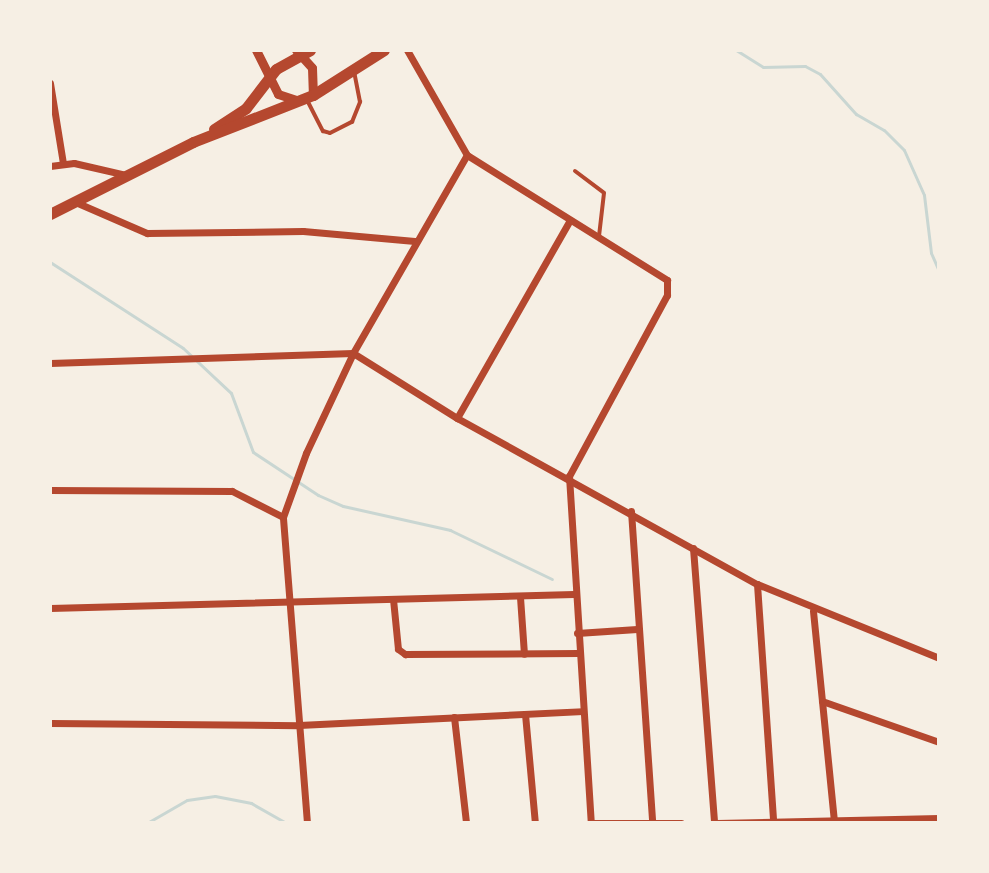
<!DOCTYPE html>
<style>
body{margin:0}
#map{position:relative;width:989px;height:873px;overflow:hidden;background:#f6efe4;font-family:Quicksand,sans-serif}
div>[style]{position:absolute}
.stream>*{height:3px;margin:-1.5px;padding:0 1.5px;transform-origin:1.5px;border-radius:1.5px;background:#c9d6d2}
.service>*{height:4px;margin:-2px;padding:0 2px;transform-origin:2px;border-radius:2px;background:#b5482f}
.minor>*{height:7px;margin:-3.5px;padding:0 3.5px;transform-origin:3.5px;border-radius:3.5px;background:#b5482f}
.tertiary>*{height:9px;margin:-4.5px;padding:0 4.5px;transform-origin:4.5px;border-radius:4.5px;background:#b5482f}
.primary>*{height:11px;margin:-5.5px;padding:0 5.5px;transform-origin:5.5px;border-radius:5.5px;background:#b5482f}
span{translate:-50% -50%;white-space:nowrap;text-align:center;line-height:1.15;-webkit-text-stroke:6px #f6efe4;paint-order:stroke}
.frame{position:absolute;inset:0;border:52px solid #f6efe4;pointer-events:none}
</style>
<div id="map">
<div class="stream">
<div style="left:736px;top:50px;width:32px;rotate:32deg"></div>
<div style="left:763px;top:67px;width:42px;rotate:-1.4deg"></div>
<div style="left:805px;top:66px;width:17px;rotate:28deg"></div>
<div style="left:820px;top:74px;width:54px;rotate:48deg"></div>
<div style="left:856px;top:114px;width:32px;rotate:30deg"></div>
<div style="left:884px;top:130px;width:28px;rotate:45deg"></div>
<div style="left:904px;top:150px;width:49px;rotate:66deg"></div>
<div style="left:924px;top:195px;width:58px;rotate:83.1deg"></div>
<div style="left:931px;top:253px;width:20px;rotate:66deg"></div>
<div style="left:50px;top:262px;width:158px;rotate:32.9deg"></div>
<div style="left:183px;top:348px;width:66px;rotate:43.2deg"></div>
<div style="left:231px;top:393px;width:63px;rotate:69.6deg"></div>
<div style="left:253px;top:452px;width:78px;rotate:33.5deg"></div>
<div style="left:318px;top:495px;width:27px;rotate:24deg"></div>
<div style="left:343px;top:506px;width:110px;rotate:12.6deg"></div>
<div style="left:450px;top:530px;width:113px;rotate:25.7deg"></div>
<div style="left:147px;top:823px;width:46px;rotate:-29.9deg"></div>
<div style="left:187px;top:800px;width:28px;rotate:-8deg"></div>
<div style="left:215px;top:796px;width:37px;rotate:11deg"></div>
<div style="left:251px;top:803px;width:40px;rotate:29.7deg"></div>
</div>
<div class="service">
<div style="left:307px;top:100px;width:35px;rotate:63deg"></div>
<div style="left:323px;top:131px;width:7px;rotate:16deg"></div>
<div style="left:330px;top:133px;width:25px;rotate:-27deg"></div>
<div style="left:352px;top:122px;width:22px;rotate:-68deg"></div>
<div style="left:360px;top:102px;width:32px;rotate:-101deg"></div>
<div style="left:575px;top:171px;width:36px;rotate:37deg"></div>
<div style="left:604px;top:193px;width:43px;rotate:96.6deg"></div>
</div>
<div class="minor">
<div style="left:407px;top:50px;width:121px;rotate:60.3deg"></div>
<div style="left:467px;top:155px;width:236px;rotate:32deg"></div>
<div style="left:667px;top:280px;width:15px;rotate:90deg"></div>
<div style="left:667px;top:295px;width:206px;rotate:118.4deg"></div>
<div style="left:569px;top:476px;width:348px;rotate:86.4deg"></div>
<div style="left:591px;top:823px;width:90px"></div>
<div style="left:50px;top:83px;width:81px;rotate:80.8deg"></div>
<div style="left:50px;top:166px;width:24px;rotate:-7deg"></div>
<div style="left:74px;top:163px;width:53px;rotate:13deg"></div>
<div style="left:73px;top:201px;width:81px;rotate:23.4deg"></div>
<div style="left:147px;top:233px;width:156px;rotate:-0.7deg"></div>
<div style="left:303px;top:231px;width:112px;rotate:5.1deg"></div>
<div style="left:50px;top:363px;width:303px;rotate:-1.9deg"></div>
<div style="left:353px;top:353px;width:123px;rotate:32deg"></div>
<div style="left:457px;top:418px;width:343px;rotate:29deg"></div>
<div style="left:757px;top:584px;width:196px;rotate:22.1deg"></div>
<div style="left:457px;top:418px;width:228px;rotate:-60.3deg"></div>
<div style="left:50px;top:490px;width:182px;rotate:0.3deg"></div>
<div style="left:232px;top:491px;width:57px;rotate:27deg"></div>
<div style="left:631px;top:511px;width:313px;rotate:86.1deg"></div>
<div style="left:693px;top:548px;width:276px;rotate:85.6deg"></div>
<div style="left:757px;top:584px;width:238px;rotate:86.1deg"></div>
<div style="left:520px;top:597px;width:57px;rotate:86deg"></div>
<div style="left:393px;top:599px;width:50px;rotate:84.3deg"></div>
<div style="left:398px;top:649px;width:9px;rotate:36deg"></div>
<div style="left:405px;top:654px;width:174px;rotate:-0.3deg"></div>
<div style="left:50px;top:608px;width:524px;rotate:-1.53deg"></div>
<div style="left:813px;top:611px;width:213px;rotate:84.3deg"></div>
<div style="left:577px;top:633px;width:60px;rotate:-3.8deg"></div>
<div style="left:822px;top:701px;width:124px;rotate:19.3deg"></div>
<div style="left:525px;top:714px;width:109px;rotate:84.8deg"></div>
<div style="left:454px;top:717px;width:107px;rotate:83.5deg"></div>
<div style="left:50px;top:723px;width:249px;rotate:0.5deg"></div>
<div style="left:299px;top:725px;width:284px;rotate:-2.8deg"></div>
<div style="left:307px;top:823px;width:307px;rotate:-94.5deg"></div>
<div style="left:283px;top:517px;width:68px;rotate:-70.2deg"></div>
<div style="left:306px;top:453px;width:110px;rotate:-64.8deg"></div>
<div style="left:353px;top:353px;width:228px;rotate:-60.1deg"></div>
<div style="left:717px;top:823px;width:222px;rotate:-1.3deg"></div>
</div>
<div class="tertiary">
<div style="left:256px;top:50px;width:49px;rotate:63.4deg"></div>
<div style="left:278px;top:94px;width:20px;rotate:18deg"></div>
<div style="left:296px;top:50px;width:24px;rotate:48deg"></div>
<div style="left:312px;top:68px;width:27px;rotate:88deg"></div>
</div>
<div class="primary">
<div style="left:214px;top:129px;width:38px;rotate:-33deg"></div>
<div style="left:246px;top:108px;width:49px;rotate:-52.4deg"></div>
<div style="left:276px;top:69px;width:39px;rotate:-29deg"></div>
<div style="left:50px;top:214px;width:160px;rotate:-26.7deg"></div>
<div style="left:193px;top:142px;width:129px;rotate:-21.4deg"></div>
<div style="left:313px;top:95px;width:84px;rotate:-32.4deg"></div>
</div>
<div class="frame"></div>
</div>
